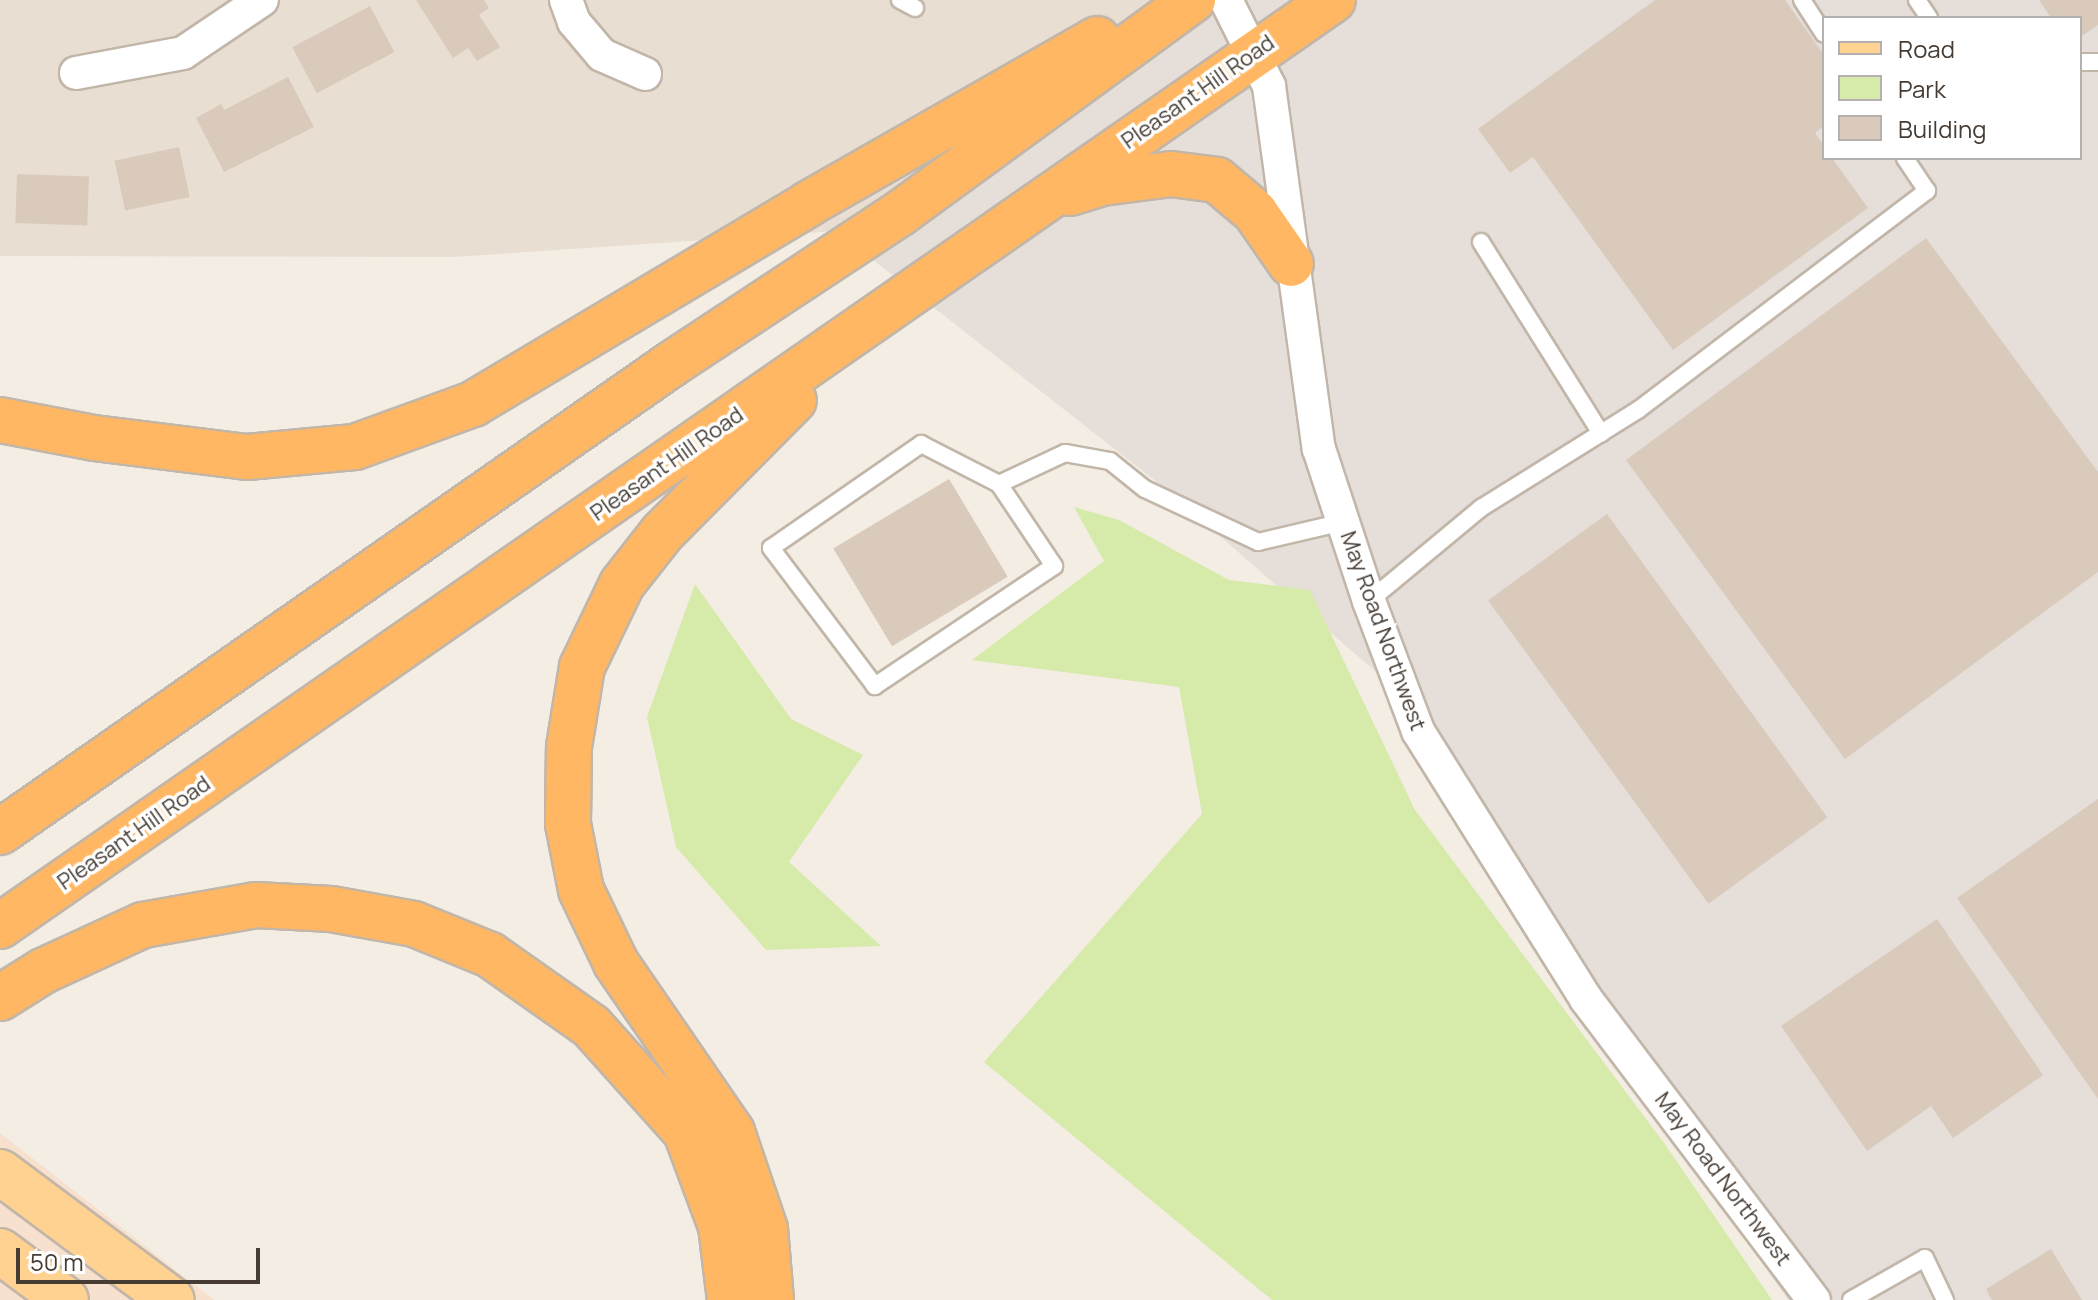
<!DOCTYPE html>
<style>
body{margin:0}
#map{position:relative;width:2098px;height:1300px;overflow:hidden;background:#f3ede4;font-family:Manrope,sans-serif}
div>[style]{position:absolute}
.residential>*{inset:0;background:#e8ded2}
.commercial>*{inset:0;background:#f7e0cd}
.industrial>*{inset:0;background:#e5ded9}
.green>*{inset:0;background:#d6eaaa}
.building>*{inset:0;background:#d9cabc;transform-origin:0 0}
.roads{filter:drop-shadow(2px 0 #c2b6a9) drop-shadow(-2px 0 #c2b6a9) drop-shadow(0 2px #c2b6a9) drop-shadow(0 -2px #c2b6a9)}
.lane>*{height:16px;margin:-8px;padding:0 8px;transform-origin:8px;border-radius:8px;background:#fff}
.street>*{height:32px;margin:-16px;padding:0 16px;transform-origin:16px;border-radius:16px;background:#fff}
.primary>*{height:44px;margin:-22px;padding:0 22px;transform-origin:22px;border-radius:22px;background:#ffd291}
.highway>*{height:44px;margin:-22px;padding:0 22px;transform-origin:22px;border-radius:22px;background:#ffb763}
span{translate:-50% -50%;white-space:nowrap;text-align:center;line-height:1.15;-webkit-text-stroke:7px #fff;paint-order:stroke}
.street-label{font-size:22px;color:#463c34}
.legend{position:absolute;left:1822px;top:16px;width:260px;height:144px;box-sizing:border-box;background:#fff;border:2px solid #b5b1ae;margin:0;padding:10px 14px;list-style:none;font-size:24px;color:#463c34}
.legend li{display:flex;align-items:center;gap:16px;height:40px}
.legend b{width:40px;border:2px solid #b5b1ae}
.scale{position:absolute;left:16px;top:1248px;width:244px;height:36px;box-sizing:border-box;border:4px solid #463c34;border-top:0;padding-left:10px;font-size:24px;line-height:28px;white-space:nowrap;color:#463c34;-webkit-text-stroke:6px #fff;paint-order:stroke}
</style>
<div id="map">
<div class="residential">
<div style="clip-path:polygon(0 0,1198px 0,836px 231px,453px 257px,0 256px)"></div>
</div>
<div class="commercial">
<div style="clip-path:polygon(0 1133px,214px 1300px,0 1300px)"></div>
</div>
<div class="industrial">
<div style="clip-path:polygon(evenodd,1198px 0,2098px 0,2098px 1300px,1788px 1300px,1597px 1018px,1383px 678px,1167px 490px,836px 231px,1198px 0,1824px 18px,2080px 18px,2080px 158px,1824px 158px,1824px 18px)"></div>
</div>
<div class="green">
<div style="clip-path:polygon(1074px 507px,1119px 520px,1229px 580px,1310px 590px,1415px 810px,1664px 1143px,1772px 1300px,1272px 1300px,984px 1062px,1202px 814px,1179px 687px,972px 660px,1104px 561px)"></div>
<div style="clip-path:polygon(695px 584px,791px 719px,863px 755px,789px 862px,881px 946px,766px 950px,676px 847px,647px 717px)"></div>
</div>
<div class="building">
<div style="clip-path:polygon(416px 0,484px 0,489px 8px,479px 15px,500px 47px,477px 61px,468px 48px,453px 58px)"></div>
<div style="clip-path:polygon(1655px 0,1785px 0,1824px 55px,1824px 126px,1815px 133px,1824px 146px,1824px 158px,1832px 158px,1868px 208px,1673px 350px,1533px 157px,1510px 173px,1478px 129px)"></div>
<div style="clip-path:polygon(2039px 0,2098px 0,2098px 25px,2080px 37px,2080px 18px,2051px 18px)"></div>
<div style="left:370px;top:6px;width:52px;height:88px;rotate:62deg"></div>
<div style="clip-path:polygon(288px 77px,314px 127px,224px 172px,196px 118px,221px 104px,224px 110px)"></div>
<div style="left:179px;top:147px;width:51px;height:66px;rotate:78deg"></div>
<div style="left:17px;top:174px;width:72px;height:49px;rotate:2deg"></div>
<div style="clip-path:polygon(1926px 238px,2098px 472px,2098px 572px,1845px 759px,1626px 460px)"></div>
<div style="left:949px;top:479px;width:114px;height:135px;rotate:59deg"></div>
<div style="left:1607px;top:514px;width:375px;height:147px;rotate:54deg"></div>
<div style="clip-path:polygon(2098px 799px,2098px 1099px,1957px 898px)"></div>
<div style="clip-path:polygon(1937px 919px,2043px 1075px,1953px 1138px,1931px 1106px,1867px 1151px,1781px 1026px)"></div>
<div style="clip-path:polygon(2051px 1249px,2082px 1300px,1992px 1300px,1986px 1289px)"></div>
</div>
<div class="roads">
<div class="lane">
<div style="left:900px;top:0;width:17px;rotate:28deg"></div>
<div style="left:1802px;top:0;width:40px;rotate:57.1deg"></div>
<div style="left:1917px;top:0;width:22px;rotate:56deg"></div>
<div style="left:2080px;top:62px;width:18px"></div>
<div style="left:1481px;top:242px;width:226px;rotate:57.9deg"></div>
<div style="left:921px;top:444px;width:88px;rotate:27.1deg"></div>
<div style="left:999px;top:484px;width:99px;rotate:56.1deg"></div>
<div style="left:1054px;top:566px;width:216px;rotate:146.2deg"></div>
<div style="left:875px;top:686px;width:173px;rotate:-127deg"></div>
<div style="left:771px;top:548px;width:183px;rotate:-34.7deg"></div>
<div style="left:999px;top:484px;width:73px;rotate:-25.2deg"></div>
<div style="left:1065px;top:453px;width:46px;rotate:10.1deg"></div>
<div style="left:1110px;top:461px;width:45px;rotate:38.7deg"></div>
<div style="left:1145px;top:489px;width:125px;rotate:25.1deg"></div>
<div style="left:1258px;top:542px;width:87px;rotate:-13.2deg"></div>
<div style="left:1369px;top:601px;width:146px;rotate:-39.7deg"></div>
<div style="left:1481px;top:508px;width:185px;rotate:-32deg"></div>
<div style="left:1638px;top:410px;width:363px;rotate:-37.2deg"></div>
<div style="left:1927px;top:191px;width:40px;rotate:-124deg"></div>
<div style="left:1851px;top:1300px;width:85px;rotate:-29.6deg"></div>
<div style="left:1925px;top:1258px;width:47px;rotate:64.5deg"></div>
</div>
<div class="street">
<div style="left:566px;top:0;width:23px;rotate:70deg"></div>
<div style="left:574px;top:22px;width:43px;rotate:49.7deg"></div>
<div style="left:602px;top:55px;width:47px;rotate:23.8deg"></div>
<div style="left:1226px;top:0;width:96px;rotate:63.4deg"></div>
<div style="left:1269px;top:86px;width:366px;rotate:82.2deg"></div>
<div style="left:1319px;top:449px;width:160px;rotate:71.8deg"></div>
<div style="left:1369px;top:601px;width:139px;rotate:69.3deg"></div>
<div style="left:1418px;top:731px;width:316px;rotate:57.9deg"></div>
<div style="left:1586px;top:999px;width:378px;rotate:52.9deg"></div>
<div style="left:76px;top:73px;width:109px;rotate:-10.6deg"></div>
<div style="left:183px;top:53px;width:95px;rotate:-33.9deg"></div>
</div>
<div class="primary">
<div style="left:0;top:1172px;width:214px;rotate:36.7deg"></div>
<div style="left:0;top:1251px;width:82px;rotate:36.6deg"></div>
</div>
<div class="highway">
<div style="left:1070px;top:193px;width:34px;rotate:-17deg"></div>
<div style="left:1102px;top:183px;width:70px;rotate:-7.4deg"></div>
<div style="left:1171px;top:174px;width:46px;rotate:7.4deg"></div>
<div style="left:1217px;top:180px;width:50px;rotate:40.1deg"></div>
<div style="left:1255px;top:212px;width:63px;rotate:55.3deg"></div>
<div style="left:0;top:420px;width:96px;rotate:10.8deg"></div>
<div style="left:94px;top:438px;width:154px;rotate:7.1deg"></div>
<div style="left:247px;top:457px;width:108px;rotate:-5.3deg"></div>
<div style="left:355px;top:447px;width:126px;rotate:-20deg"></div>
<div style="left:473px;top:404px;width:390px;rotate:-30.8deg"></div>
<div style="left:808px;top:204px;width:333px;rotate:-29.7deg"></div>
<div style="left:0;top:832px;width:820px;rotate:-34.87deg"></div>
<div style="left:673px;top:363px;width:271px;rotate:-33.4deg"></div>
<div style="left:899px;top:214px;width:364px;rotate:-36.1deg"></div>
<div style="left:0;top:926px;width:1623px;rotate:-34.79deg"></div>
<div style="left:0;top:998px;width:51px;rotate:-32.1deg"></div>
<div style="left:43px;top:971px;width:110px;rotate:-24.7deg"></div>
<div style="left:143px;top:925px;width:115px;rotate:-10deg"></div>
<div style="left:256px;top:905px;width:75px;rotate:3.1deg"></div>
<div style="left:331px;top:909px;width:84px;rotate:10.2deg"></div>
<div style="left:414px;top:924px;width:82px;rotate:22.2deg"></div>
<div style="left:490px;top:955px;width:123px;rotate:35.1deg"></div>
<div style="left:591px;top:1026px;width:142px;rotate:48.1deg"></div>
<div style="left:686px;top:1132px;width:100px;rotate:69.6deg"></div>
<div style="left:721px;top:1226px;width:75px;rotate:83.1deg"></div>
<div style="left:771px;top:1300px;width:71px;rotate:-94.8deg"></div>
<div style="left:765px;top:1229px;width:102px;rotate:-108.8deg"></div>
<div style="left:732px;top:1132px;width:205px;rotate:-124.5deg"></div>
<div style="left:616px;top:963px;width:81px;rotate:-115.6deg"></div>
<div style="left:581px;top:890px;width:67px;rotate:-101.1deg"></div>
<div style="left:568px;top:824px;width:77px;rotate:-89.3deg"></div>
<div style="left:569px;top:747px;width:81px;rotate:-80.8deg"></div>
<div style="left:582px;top:667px;width:92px;rotate:-64.3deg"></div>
<div style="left:622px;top:584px;width:65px;rotate:-51.9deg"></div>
<div style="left:662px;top:533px;width:187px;rotate:-45.2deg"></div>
</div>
</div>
<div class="street-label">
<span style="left:1198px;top:92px;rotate:-35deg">Pleasant Hill Road</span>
<span style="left:667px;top:464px;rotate:-35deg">Pleasant Hill Road</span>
<span style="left:1383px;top:631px;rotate:70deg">May Road Northwest</span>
<span style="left:134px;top:833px;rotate:-35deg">Pleasant Hill Road</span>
<span style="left:1723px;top:1179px;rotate:53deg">May Road Northwest</span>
</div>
<ul class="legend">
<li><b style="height:10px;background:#ffd291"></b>Road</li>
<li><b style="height:22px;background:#d6eaaa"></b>Park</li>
<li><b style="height:22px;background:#d9cabc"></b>Building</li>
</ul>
<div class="scale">50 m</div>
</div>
